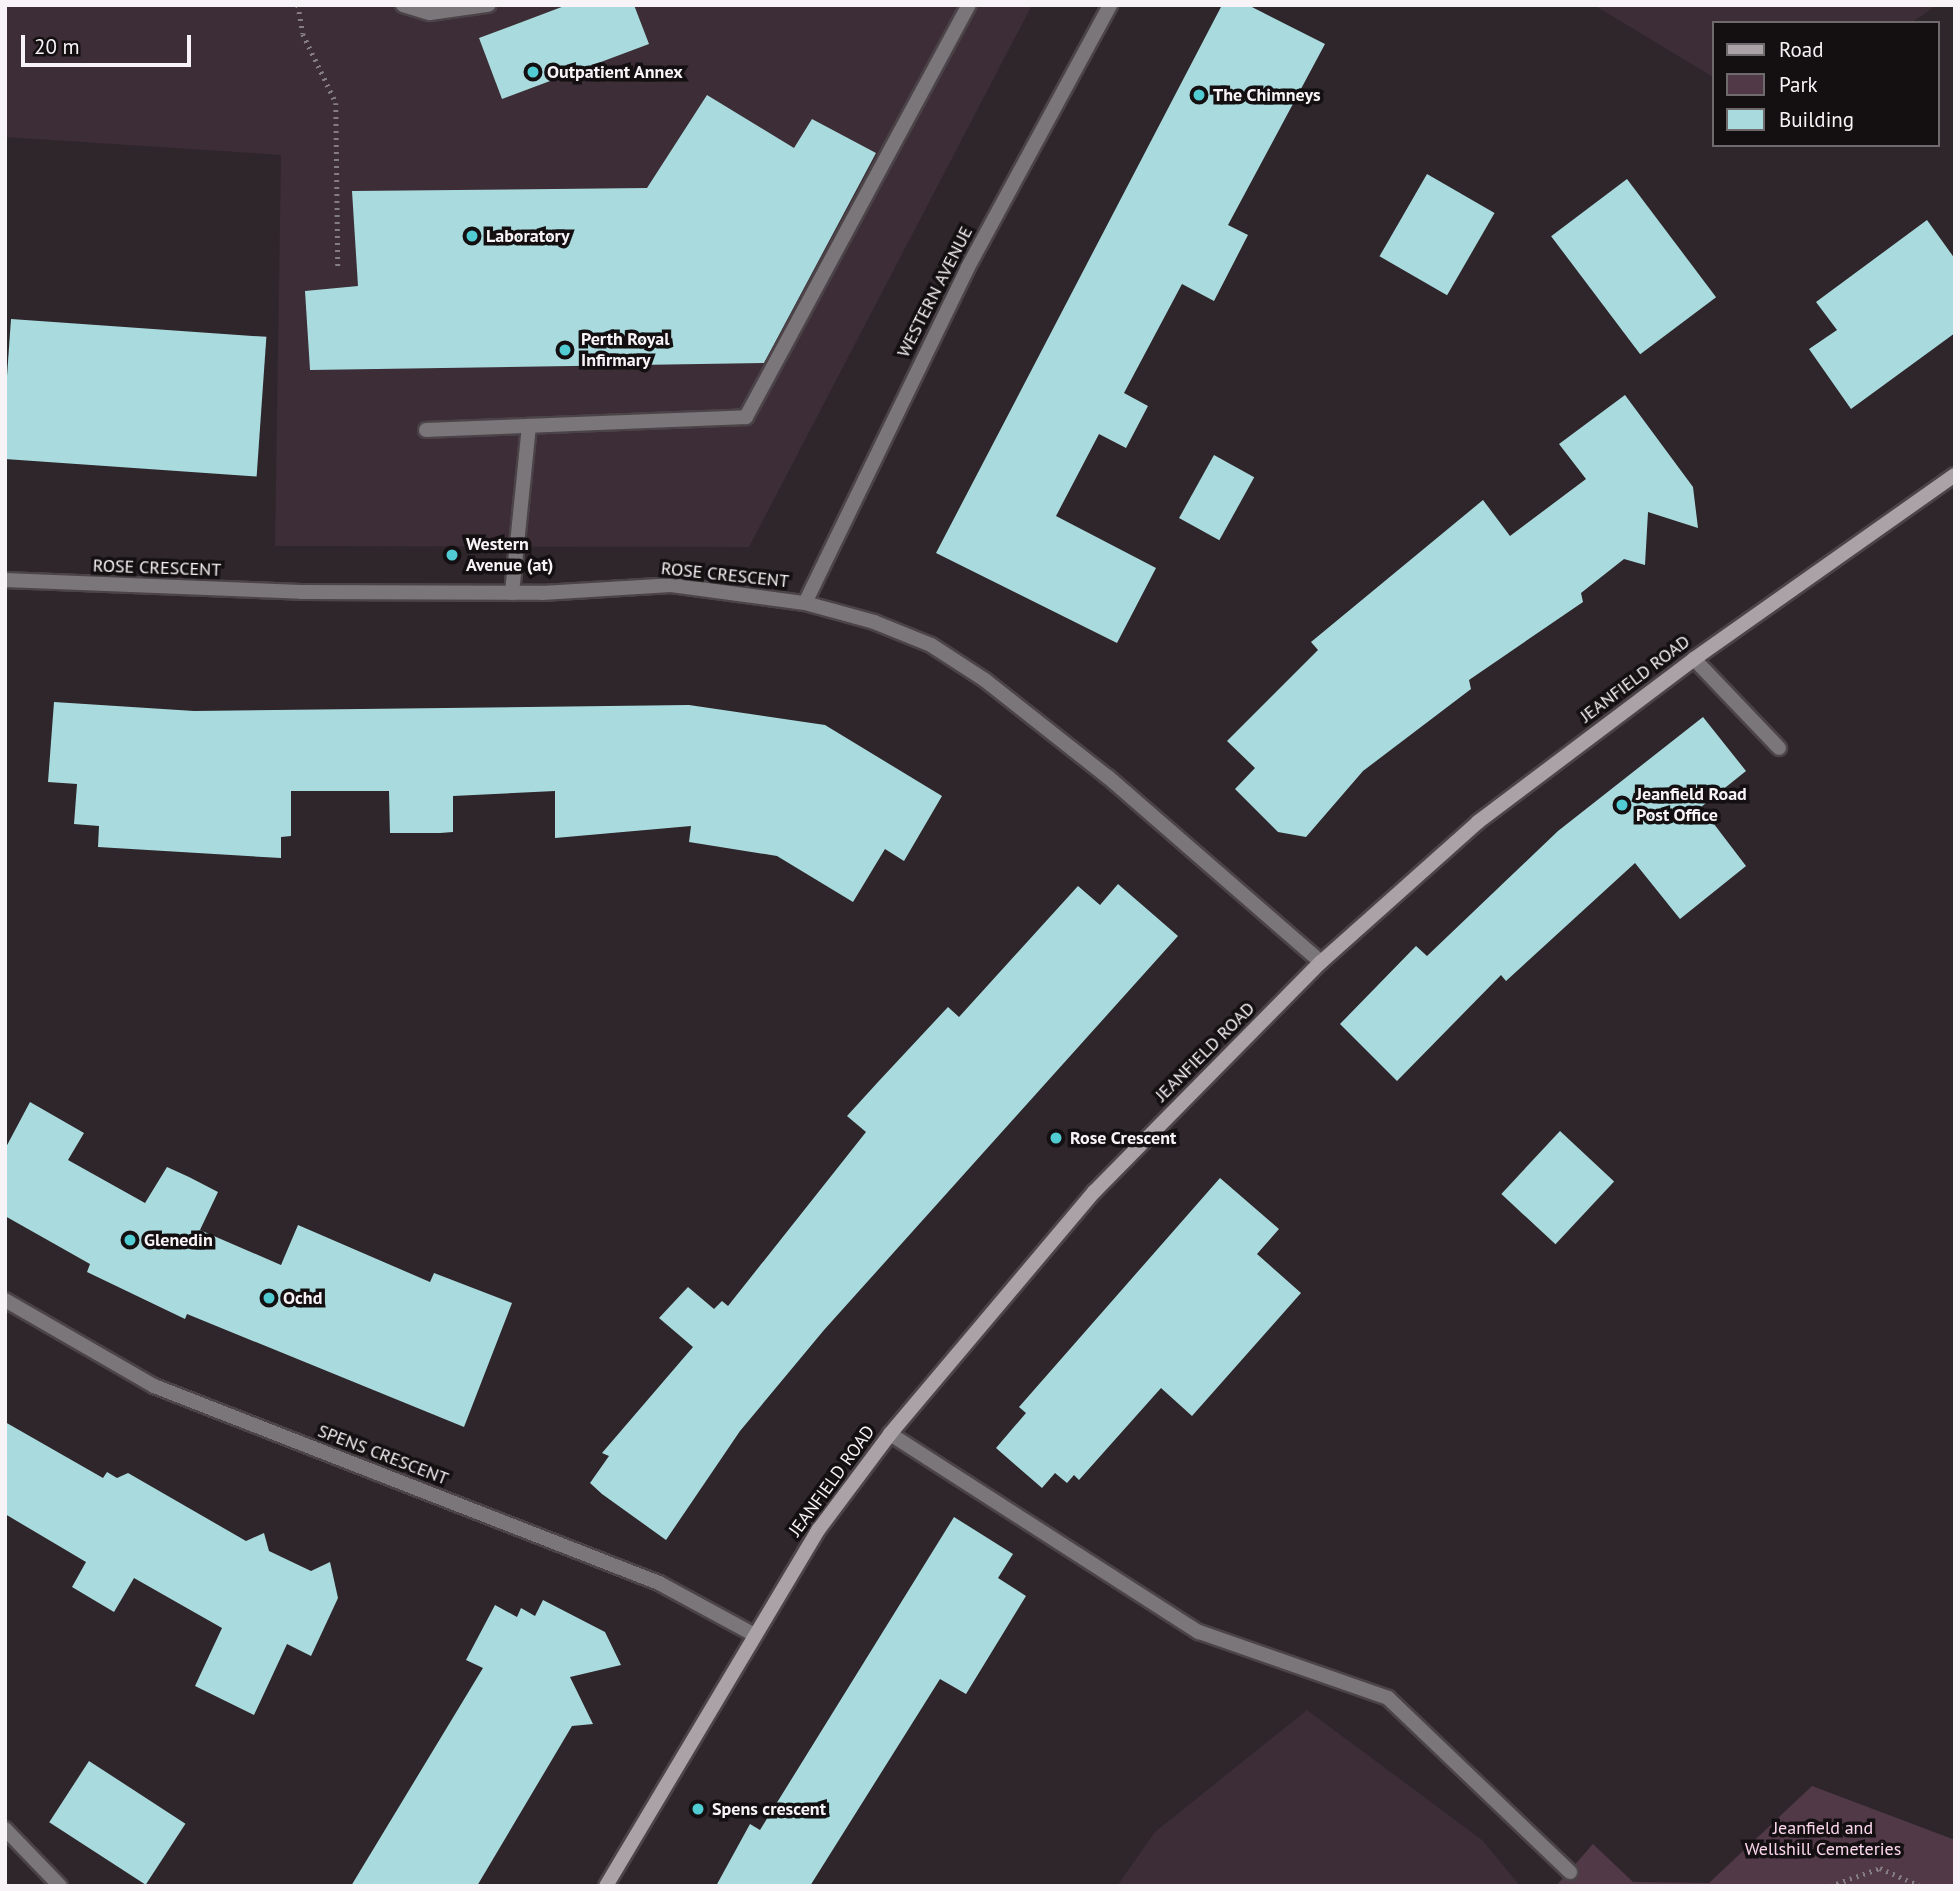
<!DOCTYPE html>
<style>
body{margin:0}
#map{position:relative;width:1960px;height:1891px;overflow:hidden;background:#2f262b;font-family:"PT Sans",sans-serif}
div>[style]{position:absolute}
.built>*{inset:0;background:#3c2d36}
.green>*{inset:0;background:#523948}
.building>*{inset:0;background:#a9dbde;transform-origin:0 0}
.path>*{height:4.5px;margin-top:-2.25px;transform-origin:0;background:repeating-linear-gradient(90deg,#847d81 0 2px,transparent 0 7px)}
.roads{filter:drop-shadow(2px 0 #4b4347) drop-shadow(-2px 0 #4b4347) drop-shadow(0 2px #4b4347) drop-shadow(0 -2px #4b4347)}
.lane>*{height:14px;margin:-7px;padding:0 7px;transform-origin:7px;border-radius:7px;background:#7b7679}
.street>*{height:14px;margin:-7px;padding:0 7px;transform-origin:7px;border-radius:7px;background:#7b7679}
.secondary>*{height:14px;margin:-7px;padding:0 7px;transform-origin:7px;border-radius:7px;background:#aaa2a6}
.dots>*{width:19px;height:19px;translate:-50% -50%;box-sizing:border-box;border:4px solid #141012;border-radius:50%}
span{translate:-50% -50%;white-space:nowrap;text-align:center;line-height:1.15;-webkit-text-stroke:7px #141012;paint-order:stroke}
.poi-label{font-size:18px;color:#f8f3f6;font-weight:700}
.left{translate:0 -50%;text-align:left}
.street-label{font-size:18px;color:#f8f3f6}
.park-label{font-size:18px;color:#fcd7ec}
.frame{position:absolute;inset:0;border:7px solid #f8f3f6;pointer-events:none}
.legend{position:absolute;left:1712px;top:21px;width:228px;height:126px;box-sizing:border-box;background:#141012;border:2px solid #6f6b6d;margin:0;padding:9px 12px;list-style:none;font-size:21px;color:#f8f3f6}
.legend li{display:flex;align-items:center;gap:14px;height:35px}
.legend b{width:35px;border:2px solid #6f6b6d}
.scale{position:absolute;left:21px;top:35px;width:170px;height:32px;box-sizing:border-box;border:4px solid #f8f3f6;border-top:0;padding-left:9px;font-size:21px;line-height:24px;white-space:nowrap;color:#f8f3f6;-webkit-text-stroke:5px #141012;paint-order:stroke}
</style>
<div id="map">
<div class="built">
<div style="clip-path:polygon(5px 5px,1032px 5px,749px 547px,275px 546px,281px 155px,5px 137px)"></div>
<div style="clip-path:polygon(1594px 5px,1937px 5px,1911px 23px,1713px 23px,1713px 77px)"></div>
<div style="clip-path:polygon(1307px 1710px,1482px 1840px,1520px 1886px,1117px 1886px,1155px 1832px)"></div>
</div>
<div class="green">
<div style="clip-path:polygon(1812px 1786px,1955px 1840px,1955px 1886px,1556px 1886px,1593px 1844px,1633px 1882px,1709px 1883px)"></div>
</div>
<div class="building">
<div style="clip-path:polygon(567px 5px,634px 5px,649px 44px,502px 99px,479px 38px)"></div>
<div style="clip-path:polygon(1222px 5px,1248px 5px,1325px 44px,1228px 225px,1248px 235px,1214px 301px,1182px 284px,1124px 393px,1148px 406px,1126px 448px,1099px 434px,1056px 516px,1156px 568px,1117px 643px,936px 553px)"></div>
<div style="clip-path:polygon(707px 95px,794px 148px,812px 119px,876px 153px,764px 363px,310px 370px,305px 291px,358px 286px,352px 191px,647px 188px)"></div>
<div style="left:1427px;top:174px;width:78px;height:95px;rotate:30deg"></div>
<div style="left:1627px;top:179px;width:148px;height:95px;rotate:53deg"></div>
<div style="clip-path:polygon(1927px 220px,1955px 259px,1955px 333px,1851px 409px,1809px 349px,1837px 330px,1816px 302px)"></div>
<div style="left:11px;top:319px;width:256px;height:140px;rotate:4deg"></div>
<div style="clip-path:polygon(1625px 395px,1693px 487px,1698px 528px,1648px 512px,1645px 565px,1624px 559px,1581px 593px,1583px 602px,1469px 680px,1471px 689px,1363px 771px,1306px 837px,1278px 832px,1235px 789px,1255px 768px,1227px 741px,1318px 650px,1311px 642px,1483px 500px,1510px 536px,1586px 479px,1559px 444px)"></div>
<div style="left:1214px;top:455px;width:46px;height:72px;rotate:29deg"></div>
<div style="clip-path:polygon(54px 702px,194px 711px,689px 705px,825px 725px,942px 796px,904px 861px,885px 849px,853px 902px,777px 856px,689px 842px,691px 826px,555px 838px,555px 791px,453px 796px,453px 832px,440px 833px,390px 833px,389px 791px,291px 791px,291px 836px,281px 837px,281px 858px,98px 847px,99px 826px,74px 824px,77px 784px,48px 782px)"></div>
<div style="clip-path:polygon(1703px 717px,1746px 771px,1701px 807px,1746px 866px,1680px 919px,1635px 863px,1506px 981px,1501px 975px,1397px 1081px,1340px 1024px,1416px 946px,1427px 956px,1558px 831px)"></div>
<div style="clip-path:polygon(1118px 884px,1178px 936px,824px 1330px,740px 1431px,666px 1540px,602px 1494px,590px 1483px,609px 1456px,602px 1453px,693px 1347px,659px 1318px,688px 1287px,714px 1309px,722px 1301px,728px 1306px,866px 1132px,847px 1116px,878px 1082px,948px 1007px,959px 1017px,1078px 886px,1100px 905px)"></div>
<div style="clip-path:polygon(30px 1102px,84px 1133px,68px 1160px,145px 1203px,167px 1167px,189px 1177px,218px 1192px,200px 1230px,281px 1265px,298px 1225px,430px 1282px,434px 1273px,512px 1303px,464px 1427px,187px 1314px,185px 1319px,87px 1272px,90px 1264px,5px 1216px,5px 1149px)"></div>
<div style="left:1560px;top:1131px;width:74px;height:86px;rotate:43deg"></div>
<div style="clip-path:polygon(1220px 1178px,1279px 1229px,1257px 1254px,1301px 1293px,1192px 1416px,1161px 1388px,1079px 1480px,1074px 1475px,1067px 1483px,1055px 1473px,1042px 1488px,996px 1448px,1026px 1413px,1019px 1407px)"></div>
<div style="clip-path:polygon(5px 1422px,103px 1478px,107px 1472px,117px 1478px,128px 1473px,246px 1541px,264px 1533px,269px 1551px,311px 1571px,330px 1562px,338px 1598px,311px 1656px,287px 1644px,254px 1715px,195px 1686px,222px 1628px,134px 1578px,114px 1612px,72px 1587px,86px 1562px,5px 1514px)"></div>
<div style="clip-path:polygon(954px 1517px,1013px 1554px,998px 1578px,1026px 1596px,966px 1694px,940px 1679px,810px 1886px,716px 1886px,750px 1824px,760px 1830px)"></div>
<div style="clip-path:polygon(543px 1600px,605px 1632px,621px 1665px,570px 1677px,593px 1724px,572px 1726px,477px 1886px,351px 1886px,483px 1668px,466px 1660px,495px 1605px,517px 1617px,521px 1608px,535px 1616px)"></div>
<div style="left:89px;top:1761px;width:115px;height:73px;rotate:33deg"></div>
</div>
<div class="path">
<div style="left:298px;top:5px;width:29px;rotate:80deg"></div>
<div style="left:303px;top:34px;width:76px;rotate:64.4deg"></div>
<div style="left:336px;top:103px;width:166px;rotate:89.3deg"></div>
<div style="left:1830px;top:1886px;width:53px;rotate:-19.8deg"></div>
<div style="left:1880px;top:1868px;width:44px;rotate:24.2deg"></div>
</div>
<div class="roads">
<div class="lane">
<div style="left:403px;top:5px;width:28px;rotate:17deg"></div>
<div style="left:430px;top:13px;width:59px;rotate:-7.9deg"></div>
<div style="left:426px;top:430px;width:320px;rotate:-2.3deg"></div>
<div style="left:746px;top:417px;width:468px;rotate:-61.6deg"></div>
<div style="left:512px;top:593px;width:168px;rotate:-84.2deg"></div>
<div style="left:1694px;top:659px;width:123px;rotate:46.3deg"></div>
<div style="left:890px;top:1434px;width:367px;rotate:32.7deg"></div>
<div style="left:1199px;top:1632px;width:200px;rotate:19.2deg"></div>
<div style="left:1388px;top:1698px;width:252px;rotate:43.7deg"></div>
<div style="left:5px;top:1829px;width:79px;rotate:46deg"></div>
</div>
<div class="street">
<div style="left:5px;top:580px;width:296px;rotate:2.3deg"></div>
<div style="left:301px;top:592px;width:241px;rotate:0.2deg"></div>
<div style="left:542px;top:593px;width:129px;rotate:-3.5deg"></div>
<div style="left:671px;top:585px;width:135px;rotate:7.7deg"></div>
<div style="left:805px;top:603px;width:72px;rotate:15.4deg"></div>
<div style="left:874px;top:622px;width:61px;rotate:22deg"></div>
<div style="left:931px;top:645px;width:64px;rotate:32.9deg"></div>
<div style="left:985px;top:680px;width:157px;rotate:38.3deg"></div>
<div style="left:1108px;top:777px;width:282px;rotate:41deg"></div>
<div style="left:805px;top:603px;width:373px;rotate:-64.1deg"></div>
<div style="left:968px;top:267px;width:298px;rotate:-61.5deg"></div>
<div style="left:5px;top:1300px;width:172px;rotate:30deg"></div>
<div style="left:154px;top:1386px;width:542px;rotate:21.31deg"></div>
<div style="left:659px;top:1583px;width:107px;rotate:28.5deg"></div>
</div>
<div class="secondary">
<div style="left:606px;top:1886px;width:416px;rotate:-59.2deg"></div>
<div style="left:819px;top:1529px;width:119px;rotate:-53.2deg"></div>
<div style="left:890px;top:1434px;width:317px;rotate:-49.9deg"></div>
<div style="left:1094px;top:1192px;width:323px;rotate:-45.4deg"></div>
<div style="left:1321px;top:962px;width:210px;rotate:-41.7deg"></div>
<div style="left:1478px;top:822px;width:271px;rotate:-37deg"></div>
<div style="left:1694px;top:659px;width:319px;rotate:-35.2deg"></div>
</div>
</div>
<div class="dots">
<div style="left:533px;top:72px;background:#51ccd2"></div>
<div style="left:1199px;top:95px;background:#51ccd2"></div>
<div style="left:472px;top:236px;background:#51ccd2"></div>
<div style="left:565px;top:350px;background:#51ccd2"></div>
<div style="left:452px;top:555px;background:#51ccd2"></div>
<div style="left:1622px;top:805px;background:#51ccd2"></div>
<div style="left:1056px;top:1138px;background:#51ccd2"></div>
<div style="left:130px;top:1240px;background:#51ccd2"></div>
<div style="left:269px;top:1298px;background:#51ccd2"></div>
<div style="left:698px;top:1809px;background:#51ccd2"></div>
</div>
<div class="poi-label">
<span class="left" style="left:547px;top:72px">Outpatient Annex</span>
<span class="left" style="left:1213px;top:95px">The Chimneys</span>
<span class="left" style="left:486px;top:236px">Laboratory</span>
<span class="left" style="left:581px;top:350px">Perth Royal<br>Infirmary</span>
<span class="left" style="left:466px;top:555px">Western<br>Avenue (at)</span>
<span class="left" style="left:1636px;top:805px">Jeanfield Road<br>Post Office</span>
<span class="left" style="left:1070px;top:1138px">Rose Crescent</span>
<span class="left" style="left:144px;top:1240px">Glenedin</span>
<span class="left" style="left:283px;top:1298px">Ochd</span>
<span class="left" style="left:712px;top:1809px">Spens crescent</span>
</div>
<div class="street-label">
<span style="left:935px;top:292px;rotate:-63deg">WESTERN AVENUE</span>
<span style="left:157px;top:568px;rotate:2deg">ROSE CRESCENT</span>
<span style="left:725px;top:575px;rotate:6deg">ROSE CRESCENT</span>
<span style="left:1635px;top:679px;rotate:-37deg">JEANFIELD ROAD</span>
<span style="left:1205px;top:1052px;rotate:-45deg">JEANFIELD ROAD</span>
<span style="left:383px;top:1455px;rotate:21deg">SPENS CRESCENT</span>
<span style="left:832px;top:1481px;rotate:-54deg">JEANFIELD ROAD</span>
</div>
<div class="park-label">
<span style="left:1823px;top:1839px">Jeanfield and<br>Wellshill Cemeteries</span>
</div>
<div class="frame"></div>
<ul class="legend">
<li><b style="height:9px;background:#aaa2a6"></b>Road</li>
<li><b style="height:19px;background:#523948"></b>Park</li>
<li><b style="height:19px;background:#a9dbde"></b>Building</li>
</ul>
<div class="scale">20 m</div>
</div>
